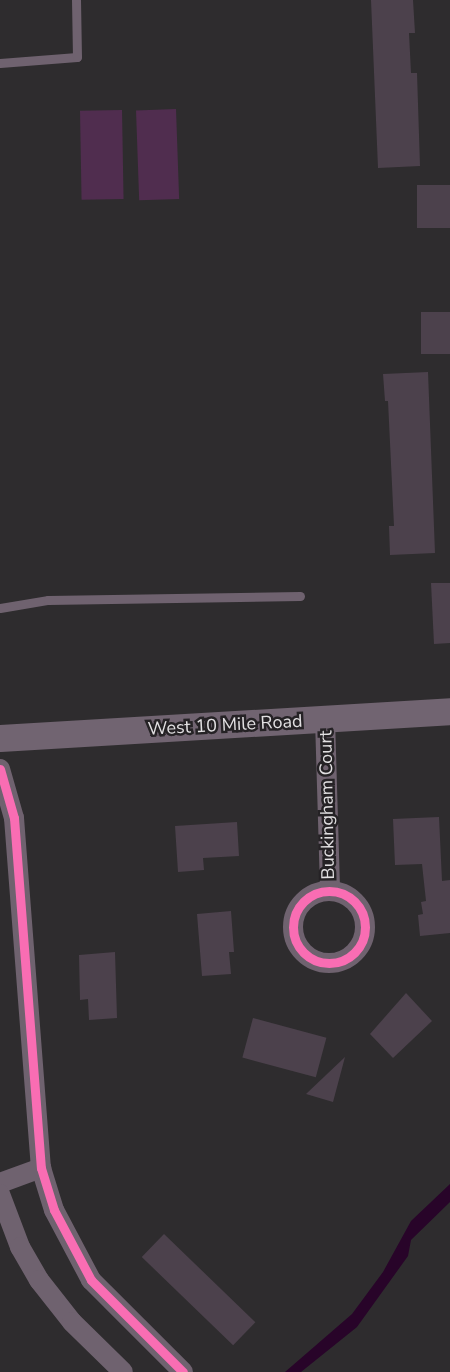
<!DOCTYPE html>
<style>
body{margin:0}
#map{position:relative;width:450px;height:1372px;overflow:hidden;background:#2e2c2e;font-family:"Nunito Sans",sans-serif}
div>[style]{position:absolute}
.green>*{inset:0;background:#502d4f;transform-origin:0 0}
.water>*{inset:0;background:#280429}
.building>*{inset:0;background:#4c414c;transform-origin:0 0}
.service>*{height:9px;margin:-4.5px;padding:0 4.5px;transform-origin:4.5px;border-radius:4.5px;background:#6f626f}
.minor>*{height:20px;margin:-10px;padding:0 10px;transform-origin:10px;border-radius:10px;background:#6f626f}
.minor>.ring{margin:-10px;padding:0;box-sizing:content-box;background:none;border:20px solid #6f626f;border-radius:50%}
.secondary>*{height:27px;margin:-13.5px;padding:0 13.5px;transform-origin:13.5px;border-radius:13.5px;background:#716471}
.cycleway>*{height:9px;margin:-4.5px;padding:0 4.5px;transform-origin:4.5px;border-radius:4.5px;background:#f96db3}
.cycleway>.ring{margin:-4.5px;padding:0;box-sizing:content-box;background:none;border:9px solid #f96db3;border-radius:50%}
span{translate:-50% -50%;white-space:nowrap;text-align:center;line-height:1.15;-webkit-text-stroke:5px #252225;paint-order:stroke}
.street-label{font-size:18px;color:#e2e0e2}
</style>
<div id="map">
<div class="green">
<div style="left:176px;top:109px;width:90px;height:40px;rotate:88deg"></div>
<div style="left:122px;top:110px;width:89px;height:42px;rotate:89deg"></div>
</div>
<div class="water">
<div style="clip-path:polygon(450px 1184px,450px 1202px,411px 1240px,408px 1256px,357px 1327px,301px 1372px,285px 1372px,352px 1314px,383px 1272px,411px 1221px)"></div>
</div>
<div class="building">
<div style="clip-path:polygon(371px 0,413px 0,415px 33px,409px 33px,411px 73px,417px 73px,420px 166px,378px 168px)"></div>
<div style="left:450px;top:185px;width:43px;height:33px;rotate:90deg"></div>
<div style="left:450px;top:312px;width:42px;height:29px;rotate:90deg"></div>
<div style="clip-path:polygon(428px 372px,435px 553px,390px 555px,389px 526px,394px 526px,388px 401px,385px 401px,383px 374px)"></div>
<div style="clip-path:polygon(431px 583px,450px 583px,450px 643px,434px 644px)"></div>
<div style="clip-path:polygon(439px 817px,442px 881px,450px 880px,450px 933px,420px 936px,418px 915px,423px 914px,421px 902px,426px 901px,422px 864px,395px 865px,393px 819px)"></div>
<div style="clip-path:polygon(237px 822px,239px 856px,203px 858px,204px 870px,178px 872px,175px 826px)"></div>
<div style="clip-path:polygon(231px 911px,234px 952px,229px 952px,231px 974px,202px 976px,197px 914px)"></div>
<div style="clip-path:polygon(115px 952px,117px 1018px,89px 1020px,88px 999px,80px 1000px,79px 955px)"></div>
<div style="clip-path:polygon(406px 993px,432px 1021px,393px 1058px,370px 1034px)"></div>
<div style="left:253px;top:1018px;width:76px;height:41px;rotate:15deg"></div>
<div style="clip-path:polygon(345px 1057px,333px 1102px,306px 1094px)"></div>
<div style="left:164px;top:1234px;width:127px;height:32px;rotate:44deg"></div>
</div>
<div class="service">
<div style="left:0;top:63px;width:77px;rotate:-4.5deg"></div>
<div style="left:77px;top:57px;width:57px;rotate:-91deg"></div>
<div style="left:0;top:608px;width:49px;rotate:-9.5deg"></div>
<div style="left:48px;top:600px;width:252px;rotate:-0.9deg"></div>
</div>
<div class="minor">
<div style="left:325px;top:719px;width:171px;rotate:88.3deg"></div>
<div style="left:0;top:769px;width:51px;rotate:74.1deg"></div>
<div style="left:14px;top:818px;width:351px;rotate:85.6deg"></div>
<div style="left:41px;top:1168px;width:44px;rotate:72.8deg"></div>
<div style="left:54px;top:1210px;width:79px;rotate:62.1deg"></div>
<div style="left:91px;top:1280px;width:130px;rotate:45deg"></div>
<div class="ring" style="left:293px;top:891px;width:52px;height:52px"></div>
<div style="left:0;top:1183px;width:44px;rotate:-20.1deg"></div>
<div style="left:0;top:1194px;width:57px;rotate:69.3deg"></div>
<div style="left:20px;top:1247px;width:38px;rotate:60deg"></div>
<div style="left:39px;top:1280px;width:53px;rotate:51.8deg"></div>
<div style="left:72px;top:1322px;width:71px;rotate:44.4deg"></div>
</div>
<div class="secondary">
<div style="left:0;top:738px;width:451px;rotate:-3.4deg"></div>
</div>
<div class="cycleway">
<div style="left:0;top:769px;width:51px;rotate:74.1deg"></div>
<div style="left:14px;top:818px;width:351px;rotate:85.6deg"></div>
<div style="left:41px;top:1168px;width:44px;rotate:72.8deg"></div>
<div style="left:54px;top:1210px;width:79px;rotate:62.1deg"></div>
<div style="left:91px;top:1280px;width:130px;rotate:45deg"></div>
<div class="ring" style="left:293px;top:891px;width:63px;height:63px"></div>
</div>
<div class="street-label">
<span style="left:225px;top:725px;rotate:-3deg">West 10 Mile Road</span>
<span style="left:327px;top:805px;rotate:-91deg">Buckingham Court</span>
</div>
</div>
